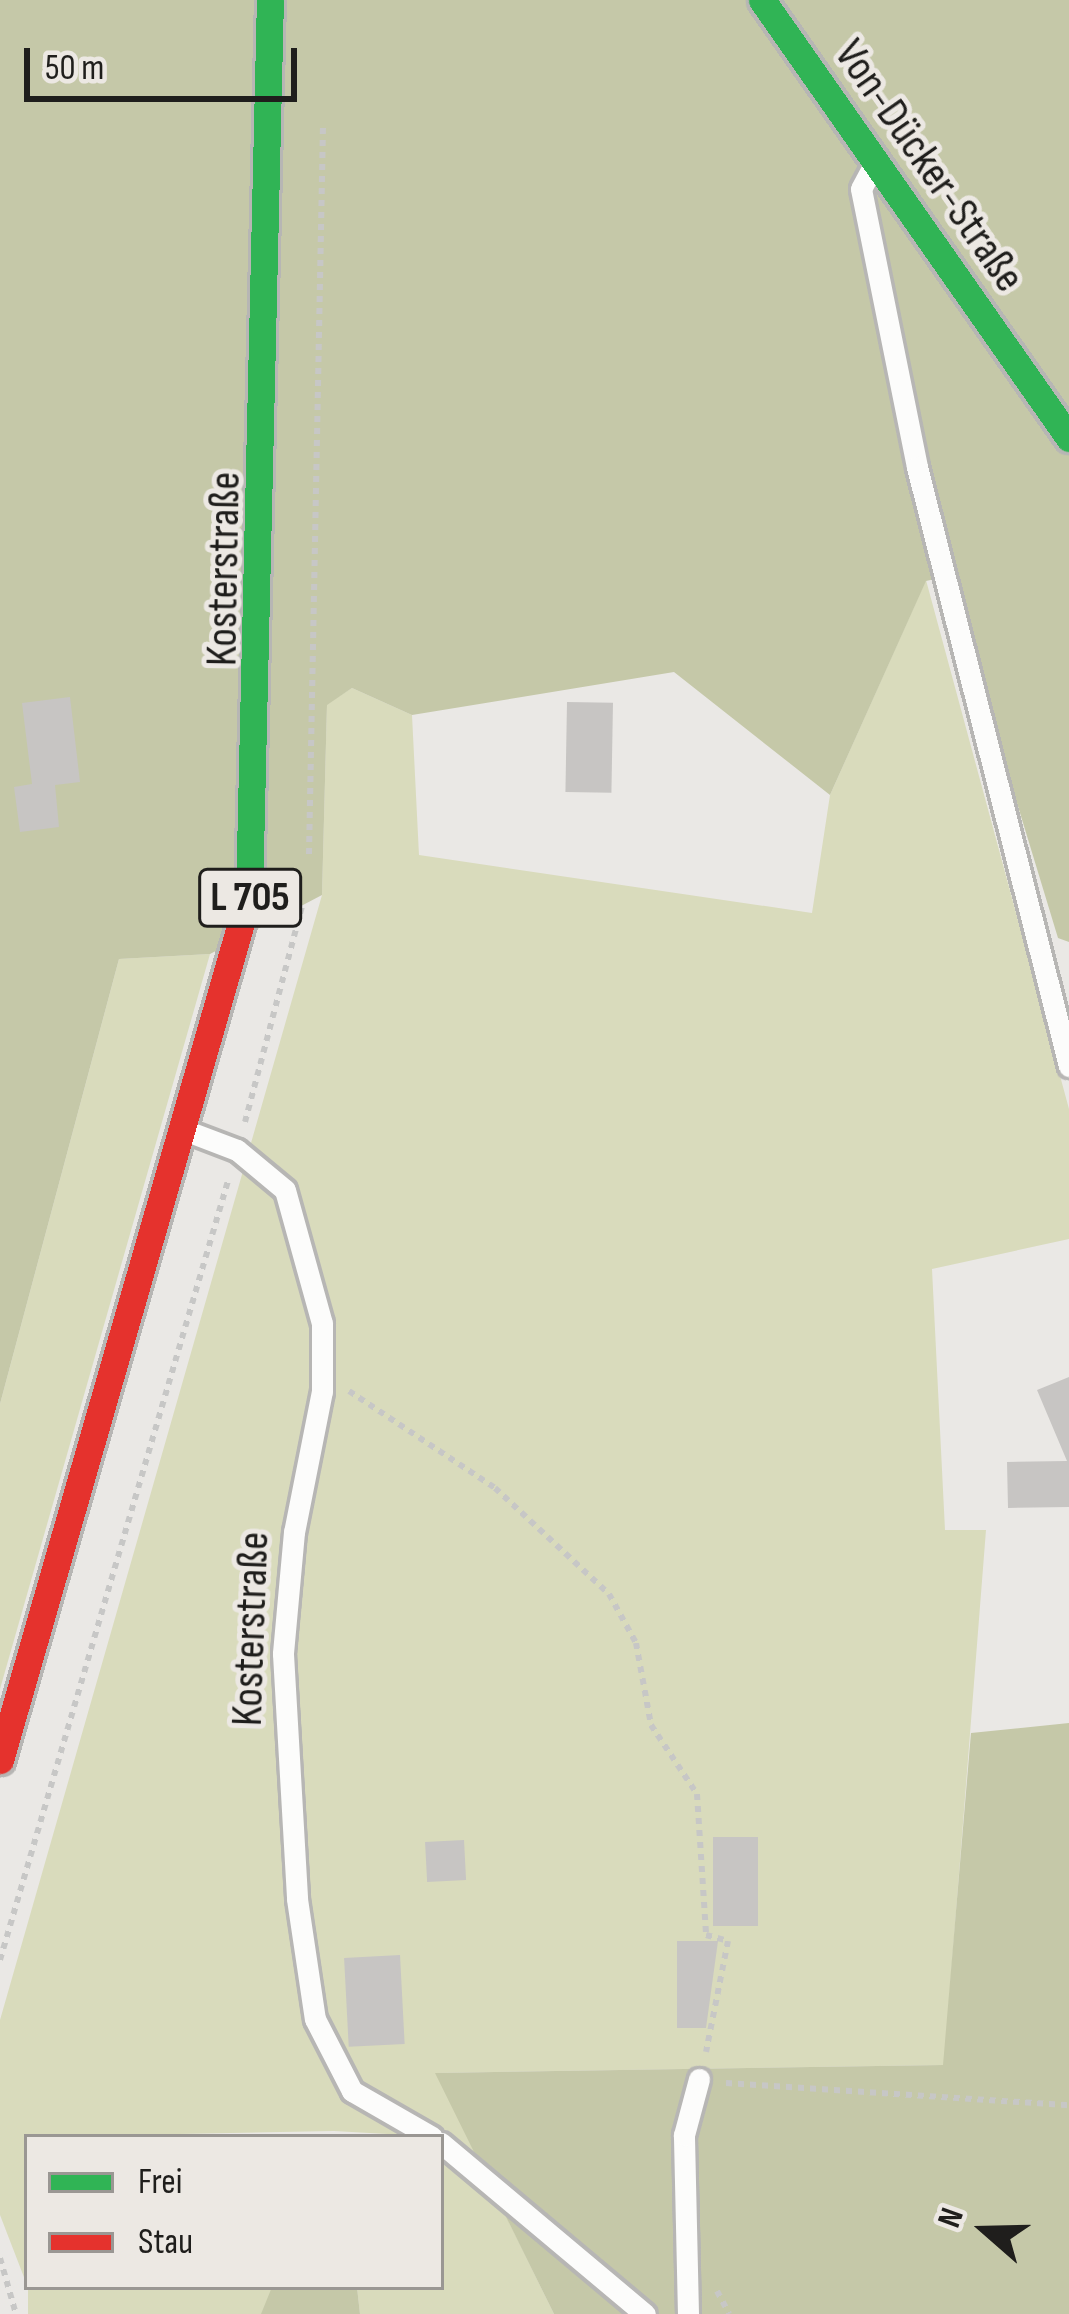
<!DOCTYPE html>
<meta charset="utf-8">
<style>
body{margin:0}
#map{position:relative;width:1069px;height:2314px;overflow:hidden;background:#eae8e5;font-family:"Sofia Sans Condensed",sans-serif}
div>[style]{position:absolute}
.green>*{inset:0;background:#d9dbbc;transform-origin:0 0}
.forest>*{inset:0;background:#c5c8a8}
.building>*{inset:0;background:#c7c5c3;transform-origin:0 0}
.path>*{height:6px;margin-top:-3px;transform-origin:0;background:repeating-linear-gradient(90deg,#c7c7c6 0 6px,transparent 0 12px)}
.roads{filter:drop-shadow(3px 0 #b7b6b4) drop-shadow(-3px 0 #b7b6b4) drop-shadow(0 3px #b7b6b4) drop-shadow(0 -3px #b7b6b4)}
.lane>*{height:21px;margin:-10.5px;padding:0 10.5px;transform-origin:10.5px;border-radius:10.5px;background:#fcfcfb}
.fast>*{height:27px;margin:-13.5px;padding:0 13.5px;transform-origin:13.5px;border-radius:13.5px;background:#30b455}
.jam>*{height:27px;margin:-13.5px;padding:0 13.5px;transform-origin:13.5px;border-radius:13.5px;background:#e5322d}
span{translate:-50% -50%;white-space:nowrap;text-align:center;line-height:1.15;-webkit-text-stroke:10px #ece8e3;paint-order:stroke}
.shield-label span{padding:3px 9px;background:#ece8e3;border:3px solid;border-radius:9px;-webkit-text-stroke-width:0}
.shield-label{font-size:42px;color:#1f1e1c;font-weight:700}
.street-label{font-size:45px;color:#1f1e1c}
.legend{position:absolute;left:24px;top:2134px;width:420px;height:156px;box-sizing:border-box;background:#ece8e3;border:3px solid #9a9793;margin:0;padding:15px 21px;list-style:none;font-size:36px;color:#1f1e1c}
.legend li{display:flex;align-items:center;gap:24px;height:60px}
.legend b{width:60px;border:3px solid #9a9793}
.north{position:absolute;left:925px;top:2170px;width:120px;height:120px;-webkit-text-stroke:9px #ece8e3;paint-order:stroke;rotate:290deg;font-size:33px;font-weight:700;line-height:48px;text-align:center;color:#1f1e1c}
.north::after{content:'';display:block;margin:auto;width:42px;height:54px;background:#1f1e1c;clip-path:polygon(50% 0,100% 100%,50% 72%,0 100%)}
.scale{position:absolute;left:24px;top:48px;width:273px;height:54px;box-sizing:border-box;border:6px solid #1f1e1c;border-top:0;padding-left:15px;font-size:36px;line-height:42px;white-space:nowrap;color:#1f1e1c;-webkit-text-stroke:9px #ece8e3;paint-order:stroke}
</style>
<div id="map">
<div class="green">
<div style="clip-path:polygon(926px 580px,1069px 1109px,1069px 1239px,932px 1269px,945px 1530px,986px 1530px,944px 2065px,436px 2073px,554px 2314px,360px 2314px,357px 2287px,441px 2287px,441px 2137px,334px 2131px,27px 2137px,27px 2285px,0 2215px,0 2020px,322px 895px,327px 704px,352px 688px,412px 715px,419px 855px,812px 913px,830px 795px)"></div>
<div style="clip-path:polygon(210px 954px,0 1689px,0 1404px,119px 959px)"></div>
<div style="left:28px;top:2287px;width:244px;height:28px"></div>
</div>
<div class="forest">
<div style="clip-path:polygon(0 0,1069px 0,1069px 942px,1058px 938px,948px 576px,926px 581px,830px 795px,674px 672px,412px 715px,352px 688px,327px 705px,322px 895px,210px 954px,119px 959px,0 1404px)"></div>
<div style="clip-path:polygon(1069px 1723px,1069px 2314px,554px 2314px,435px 2073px,943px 2065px,971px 1733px)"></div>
<div style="clip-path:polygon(272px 2287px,357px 2287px,360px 2314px,261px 2314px)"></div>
</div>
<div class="building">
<div style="clip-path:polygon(70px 697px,80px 782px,55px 785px,59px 827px,20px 832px,14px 787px,32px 784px,22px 703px)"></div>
<div style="left:567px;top:702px;width:46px;height:90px;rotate:1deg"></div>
<div style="clip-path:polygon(1069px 1377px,1069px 1507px,1008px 1508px,1007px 1462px,1067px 1461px,1037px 1390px)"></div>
<div style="left:713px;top:1837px;width:45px;height:89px"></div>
<div style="left:464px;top:1840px;width:40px;height:39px;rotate:87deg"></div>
<div style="clip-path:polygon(677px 1941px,718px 1941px,706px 2028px,677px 2028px)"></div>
<div style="left:400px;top:1955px;width:89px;height:56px;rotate:87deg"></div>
</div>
<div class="path">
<div style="left:309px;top:854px;width:730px;rotate:-88.9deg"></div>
<div style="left:245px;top:1122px;width:227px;rotate:-75.2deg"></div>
<div style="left:349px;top:1391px;width:175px;rotate:33.6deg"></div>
<div style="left:495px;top:1488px;width:156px;rotate:42.9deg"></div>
<div style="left:609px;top:1594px;width:56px;rotate:61.1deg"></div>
<div style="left:636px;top:1643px;width:83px;rotate:79.6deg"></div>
<div style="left:651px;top:1725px;width:83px;rotate:56.3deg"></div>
<div style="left:697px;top:1794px;width:141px;rotate:86.3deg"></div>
<div style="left:706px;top:1935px;width:23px;rotate:15deg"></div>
<div style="left:728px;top:1941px;width:113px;rotate:101.2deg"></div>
<div style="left:0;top:1960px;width:812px;rotate:-73.69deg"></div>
<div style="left:726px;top:2083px;width:344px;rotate:3.7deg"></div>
<div style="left:0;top:2258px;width:58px;rotate:74.1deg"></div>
<div style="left:717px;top:2291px;width:26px;rotate:62deg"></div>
</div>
<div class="roads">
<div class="lane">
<div style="left:871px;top:170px;width:21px;rotate:118deg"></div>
<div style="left:861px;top:189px;width:284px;rotate:78.6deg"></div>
<div style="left:917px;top:467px;width:618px;rotate:75.76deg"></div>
<div style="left:187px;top:1131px;width:53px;rotate:20.8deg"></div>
<div style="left:237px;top:1150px;width:62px;rotate:39.8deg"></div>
<div style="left:285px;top:1190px;width:138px;rotate:74.5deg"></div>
<div style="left:322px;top:1323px;width:68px;rotate:90deg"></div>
<div style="left:322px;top:1391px;width:144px;rotate:101.2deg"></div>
<div style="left:294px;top:1532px;width:122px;rotate:95.2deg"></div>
<div style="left:283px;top:1654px;width:245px;rotate:86.7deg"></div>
<div style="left:297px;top:1899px;width:121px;rotate:81.5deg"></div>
<div style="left:315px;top:2019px;width:81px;rotate:62.8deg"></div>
<div style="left:352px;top:2091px;width:92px;rotate:29.9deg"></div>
<div style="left:441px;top:2143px;width:266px;rotate:40deg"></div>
<div style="left:688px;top:2314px;width:179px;rotate:-91.3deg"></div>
<div style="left:684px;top:2135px;width:58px;rotate:-75deg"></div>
</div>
<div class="fast">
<div style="left:762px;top:0;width:535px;rotate:54.97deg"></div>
<div style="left:249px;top:895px;width:895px;rotate:-88.66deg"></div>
</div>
<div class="jam">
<div style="left:0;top:1760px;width:900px;rotate:-73.94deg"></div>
</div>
</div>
<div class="shield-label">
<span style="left:250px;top:898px">L 705</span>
</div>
<div class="street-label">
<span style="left:929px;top:166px;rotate:55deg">Von-Dücker-Straße</span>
<span style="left:224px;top:569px;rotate:-89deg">Kosterstraße</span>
<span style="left:251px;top:1629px;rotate:-88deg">Kosterstraße</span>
</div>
<ul class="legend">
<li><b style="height:15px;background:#30b455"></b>Frei</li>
<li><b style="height:15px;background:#e5322d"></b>Stau</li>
</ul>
<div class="north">N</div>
<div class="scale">50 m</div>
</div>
